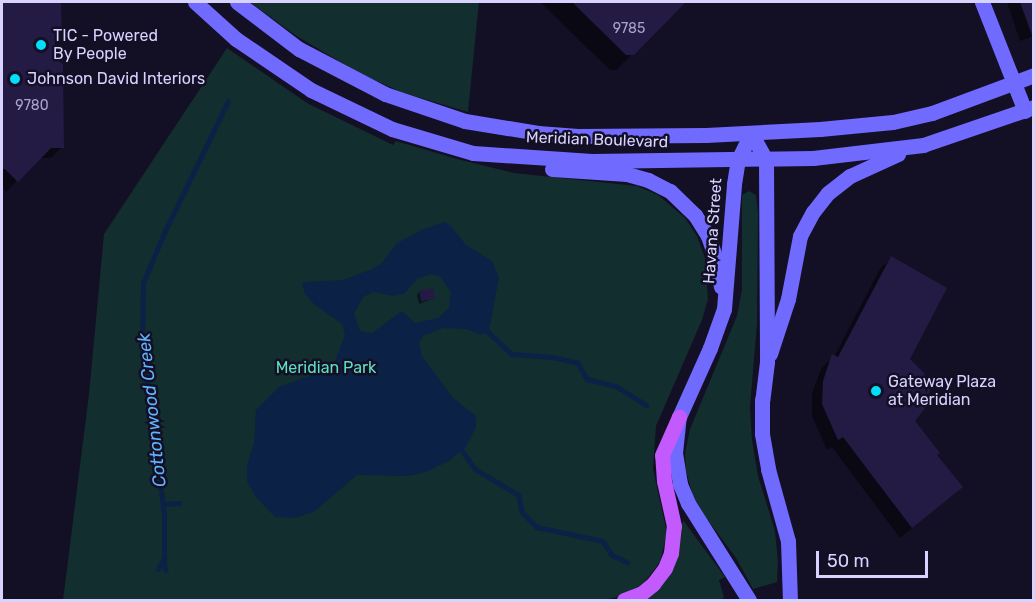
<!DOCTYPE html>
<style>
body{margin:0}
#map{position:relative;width:1035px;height:602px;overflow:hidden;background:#130f24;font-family:Rubik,sans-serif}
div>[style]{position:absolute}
.green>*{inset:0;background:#122e2e}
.water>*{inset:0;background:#0c2146}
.shadow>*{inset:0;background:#0007}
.stream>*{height:4.5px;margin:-2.25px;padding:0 2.25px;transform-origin:2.25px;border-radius:2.25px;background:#0c2146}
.building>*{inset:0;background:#241b45;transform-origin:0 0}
.secondary>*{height:15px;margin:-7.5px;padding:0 7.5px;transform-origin:7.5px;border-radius:7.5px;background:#706afe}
.primary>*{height:15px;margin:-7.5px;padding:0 7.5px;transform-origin:7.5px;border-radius:7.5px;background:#c35afe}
.dots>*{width:16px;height:16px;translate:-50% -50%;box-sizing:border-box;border:3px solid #130f24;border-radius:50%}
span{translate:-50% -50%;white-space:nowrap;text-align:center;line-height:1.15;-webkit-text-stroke:5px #130f24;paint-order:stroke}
.number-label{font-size:14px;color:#aba4d0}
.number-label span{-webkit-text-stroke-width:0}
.poi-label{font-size:16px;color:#d8d2ff}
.left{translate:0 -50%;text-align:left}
.street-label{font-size:16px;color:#d8d2ff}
.park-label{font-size:16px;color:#5edfc1}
.water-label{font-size:18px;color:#61b3fe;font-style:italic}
.frame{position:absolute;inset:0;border:3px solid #d8d2ff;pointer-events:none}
.scale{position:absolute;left:816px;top:551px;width:112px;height:27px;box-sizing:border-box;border:3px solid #d8d2ff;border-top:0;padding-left:8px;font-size:18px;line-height:21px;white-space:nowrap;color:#d8d2ff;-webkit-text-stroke:4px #130f24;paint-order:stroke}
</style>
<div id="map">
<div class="green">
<div style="clip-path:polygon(250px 2px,479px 2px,468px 112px,401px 92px,355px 71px,295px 35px)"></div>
<div style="clip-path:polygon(227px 48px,307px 103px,393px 145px,396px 141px,457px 159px,514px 173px,637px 186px,658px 195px,685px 218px,697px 236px,705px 258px,708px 299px,702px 320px,656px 426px,653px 469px,667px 533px,660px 562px,643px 584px,625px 595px,609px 599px,63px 600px,89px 394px,104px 234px)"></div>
<div style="clip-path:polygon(749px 191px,756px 195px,758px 213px,757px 324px,750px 407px,752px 440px,758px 476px,775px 531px,778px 562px,777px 582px,753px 589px,736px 558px,704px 515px,693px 496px,686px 471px,685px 453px,690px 429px,737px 316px,742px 289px,742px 195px)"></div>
<div style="clip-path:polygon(683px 520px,725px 577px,719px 580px,724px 597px,721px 600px,645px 600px,661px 587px,674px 565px)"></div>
</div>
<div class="water">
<div style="clip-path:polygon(evenodd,444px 222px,451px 226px,466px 245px,492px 261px,499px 277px,489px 331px,481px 335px,466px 329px,443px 328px,423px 336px,419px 343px,422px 356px,453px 398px,476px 416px,476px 427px,466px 447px,449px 461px,426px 472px,407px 476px,357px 475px,315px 511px,296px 518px,275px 517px,255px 496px,247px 481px,247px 465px,254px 443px,256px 410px,279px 387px,328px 369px,335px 361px,345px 335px,342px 324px,314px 304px,305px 294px,302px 284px,307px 282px,343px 280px,372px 269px,381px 264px,396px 244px,421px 230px,444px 222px,431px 274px,441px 277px,451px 293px,449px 308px,438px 318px,415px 323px,402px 311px,372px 333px,360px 331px,354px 314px,363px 297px,373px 292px,394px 296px,405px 293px,417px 279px,431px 274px)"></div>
</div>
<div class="shadow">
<div style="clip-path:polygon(2px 2px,60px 2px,61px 39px,54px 46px,62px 147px,51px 158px,39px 158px,6px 192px,2px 187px)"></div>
<div style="clip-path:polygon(540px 2px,684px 2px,616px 70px,610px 70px)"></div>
<div style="clip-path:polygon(1007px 2px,1034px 2px,1034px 36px,1020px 41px)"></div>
<div style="clip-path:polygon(891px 258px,909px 360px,913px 421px,935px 456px,961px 487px,900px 538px,832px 447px,827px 450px,812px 416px,812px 393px,822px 367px,834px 357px,880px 269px)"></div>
<div style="clip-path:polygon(419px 292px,434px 298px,419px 304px,417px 295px)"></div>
</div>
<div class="stream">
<div style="left:485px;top:329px;width:37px;rotate:43deg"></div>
<div style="left:512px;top:354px;width:41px;rotate:4.2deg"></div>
<div style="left:553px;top:357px;width:26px;rotate:13deg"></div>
<div style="left:578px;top:363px;width:18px;rotate:61deg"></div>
<div style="left:587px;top:379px;width:30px;rotate:14deg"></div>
<div style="left:616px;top:386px;width:36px;rotate:32deg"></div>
<div style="left:459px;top:446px;width:28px;rotate:55deg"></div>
<div style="left:475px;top:469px;width:51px;rotate:30.6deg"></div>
<div style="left:519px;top:495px;width:17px;rotate:80deg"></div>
<div style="left:522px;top:512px;width:21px;rotate:45deg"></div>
<div style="left:537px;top:527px;width:67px;rotate:12deg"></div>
<div style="left:603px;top:541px;width:17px;rotate:57deg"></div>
<div style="left:612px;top:555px;width:17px;rotate:25deg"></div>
<div style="left:164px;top:504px;width:15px;rotate:-4deg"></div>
<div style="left:164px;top:559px;width:11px;rotate:80deg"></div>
<div style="left:158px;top:569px;width:12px;rotate:-59deg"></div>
<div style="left:164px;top:559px;width:45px;rotate:-90deg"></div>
<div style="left:164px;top:514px;width:167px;rotate:-97.5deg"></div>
<div style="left:142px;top:348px;width:65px;rotate:-89.1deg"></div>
<div style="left:143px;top:283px;width:56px;rotate:-67.1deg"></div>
<div style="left:165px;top:231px;width:144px;rotate:-64.1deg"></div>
</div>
<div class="building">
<div style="clip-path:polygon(2px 2px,61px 2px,62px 40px,55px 40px,55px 58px,63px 64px,64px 148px,51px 148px,18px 182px,5px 169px,2px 169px)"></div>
<div style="clip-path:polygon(572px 2px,686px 2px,634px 55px,626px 55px)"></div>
<div style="clip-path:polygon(1020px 2px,1034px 2px,1034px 35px,1032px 35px)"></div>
<div style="clip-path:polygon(891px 256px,947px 288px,910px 359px,924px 373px,930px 390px,926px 407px,915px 421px,940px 453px,937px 455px,963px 487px,912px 528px,843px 437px,838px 440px,822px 404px,823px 381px,832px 354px,838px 357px)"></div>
<div style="left:433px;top:288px;width:11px;height:14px;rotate:80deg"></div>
</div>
<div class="secondary">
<div style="left:195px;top:2px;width:55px;rotate:42.1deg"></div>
<div style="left:236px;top:39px;width:91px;rotate:34.2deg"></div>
<div style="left:311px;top:90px;width:90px;rotate:25.7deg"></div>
<div style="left:392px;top:129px;width:84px;rotate:16.5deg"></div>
<div style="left:473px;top:153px;width:119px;rotate:3.8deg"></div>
<div style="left:592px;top:161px;width:221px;rotate:-0.8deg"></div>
<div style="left:813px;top:158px;width:111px;rotate:-6.7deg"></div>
<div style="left:923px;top:145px;width:117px;rotate:-18.9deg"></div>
<div style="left:237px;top:2px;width:78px;rotate:37.2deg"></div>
<div style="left:299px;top:49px;width:97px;rotate:27.6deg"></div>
<div style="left:385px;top:94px;width:84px;rotate:18.6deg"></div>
<div style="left:465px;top:121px;width:74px;rotate:9.3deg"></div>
<div style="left:538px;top:133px;width:40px;rotate:4.3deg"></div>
<div style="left:578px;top:136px;width:128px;rotate:-0.4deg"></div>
<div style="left:706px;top:135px;width:114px;rotate:-3deg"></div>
<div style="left:820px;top:129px;width:73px;rotate:-5.5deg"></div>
<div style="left:893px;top:122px;width:40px;rotate:-13deg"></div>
<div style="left:932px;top:113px;width:109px;rotate:-20.4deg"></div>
<div style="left:982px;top:2px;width:117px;rotate:68.5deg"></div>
<div style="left:751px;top:133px;width:31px;rotate:61deg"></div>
<div style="left:766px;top:160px;width:202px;rotate:89.7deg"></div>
<div style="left:767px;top:362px;width:38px;rotate:97deg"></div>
<div style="left:762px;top:400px;width:34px;rotate:90deg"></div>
<div style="left:762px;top:434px;width:36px;rotate:80deg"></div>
<div style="left:768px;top:469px;width:75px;rotate:74.5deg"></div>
<div style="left:788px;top:541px;width:59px;rotate:88.1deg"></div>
<div style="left:552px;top:169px;width:75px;rotate:3.8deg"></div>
<div style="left:627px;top:174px;width:22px;rotate:16deg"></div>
<div style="left:648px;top:180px;width:25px;rotate:27deg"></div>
<div style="left:670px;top:191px;width:35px;rotate:44deg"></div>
<div style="left:695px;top:215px;width:25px;rotate:58deg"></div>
<div style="left:708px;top:236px;width:28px;rotate:71deg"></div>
<div style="left:717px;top:262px;width:25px;rotate:81deg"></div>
<div style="left:770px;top:354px;width:58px;rotate:-71.9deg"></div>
<div style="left:788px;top:299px;width:64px;rotate:-79.2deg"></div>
<div style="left:800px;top:236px;width:27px;rotate:-62deg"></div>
<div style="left:813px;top:212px;width:24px;rotate:-52deg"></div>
<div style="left:828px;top:193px;width:28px;rotate:-38deg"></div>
<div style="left:850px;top:176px;width:53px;rotate:-24.6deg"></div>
<div style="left:749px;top:600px;width:115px;rotate:-122.2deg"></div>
<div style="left:688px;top:503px;width:21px;rotate:-113deg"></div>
<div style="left:680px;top:484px;width:31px;rotate:-99deg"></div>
<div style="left:675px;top:453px;width:36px;rotate:-84deg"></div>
<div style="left:679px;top:417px;width:76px;rotate:-65.8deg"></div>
<div style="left:710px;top:348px;width:41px;rotate:-70.3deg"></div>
<div style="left:724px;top:309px;width:125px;rotate:-85.4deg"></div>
<div style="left:734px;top:184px;width:24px;rotate:-81deg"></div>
<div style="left:738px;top:160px;width:30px;rotate:-64deg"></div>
</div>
<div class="primary">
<div style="left:624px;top:600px;width:19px;rotate:-21deg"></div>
<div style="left:642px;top:593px;width:14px;rotate:-39deg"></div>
<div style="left:653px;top:584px;width:20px;rotate:-53deg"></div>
<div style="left:665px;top:568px;width:16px;rotate:-68deg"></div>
<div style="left:671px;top:553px;width:27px;rotate:-84deg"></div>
<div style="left:674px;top:526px;width:46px;rotate:-102.5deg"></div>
<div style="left:664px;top:481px;width:26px;rotate:-94deg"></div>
<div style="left:662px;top:455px;width:42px;rotate:-65.9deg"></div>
</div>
<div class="dots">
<div style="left:41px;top:45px;background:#02defb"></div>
<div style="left:15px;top:79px;background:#02defb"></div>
<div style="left:876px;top:391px;background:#02defb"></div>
</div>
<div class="number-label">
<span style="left:629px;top:29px">9785</span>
<span style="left:32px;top:106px">9780</span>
</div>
<div class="poi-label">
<span class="left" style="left:53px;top:45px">TIC - Powered<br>By People</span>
<span class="left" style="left:27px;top:79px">Johnson David Interiors</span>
<span class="left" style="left:888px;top:391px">Gateway Plaza<br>at Meridian</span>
</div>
<div class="street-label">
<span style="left:597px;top:140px;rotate:2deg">Meridian Boulevard</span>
<span style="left:713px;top:231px;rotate:-86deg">Havana Street</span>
</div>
<div class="park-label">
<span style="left:326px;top:368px">Meridian Park</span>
</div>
<div class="water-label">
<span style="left:152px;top:410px;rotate:-96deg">Cottonwood Creek</span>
</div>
<div class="frame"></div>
<div class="scale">50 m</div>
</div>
